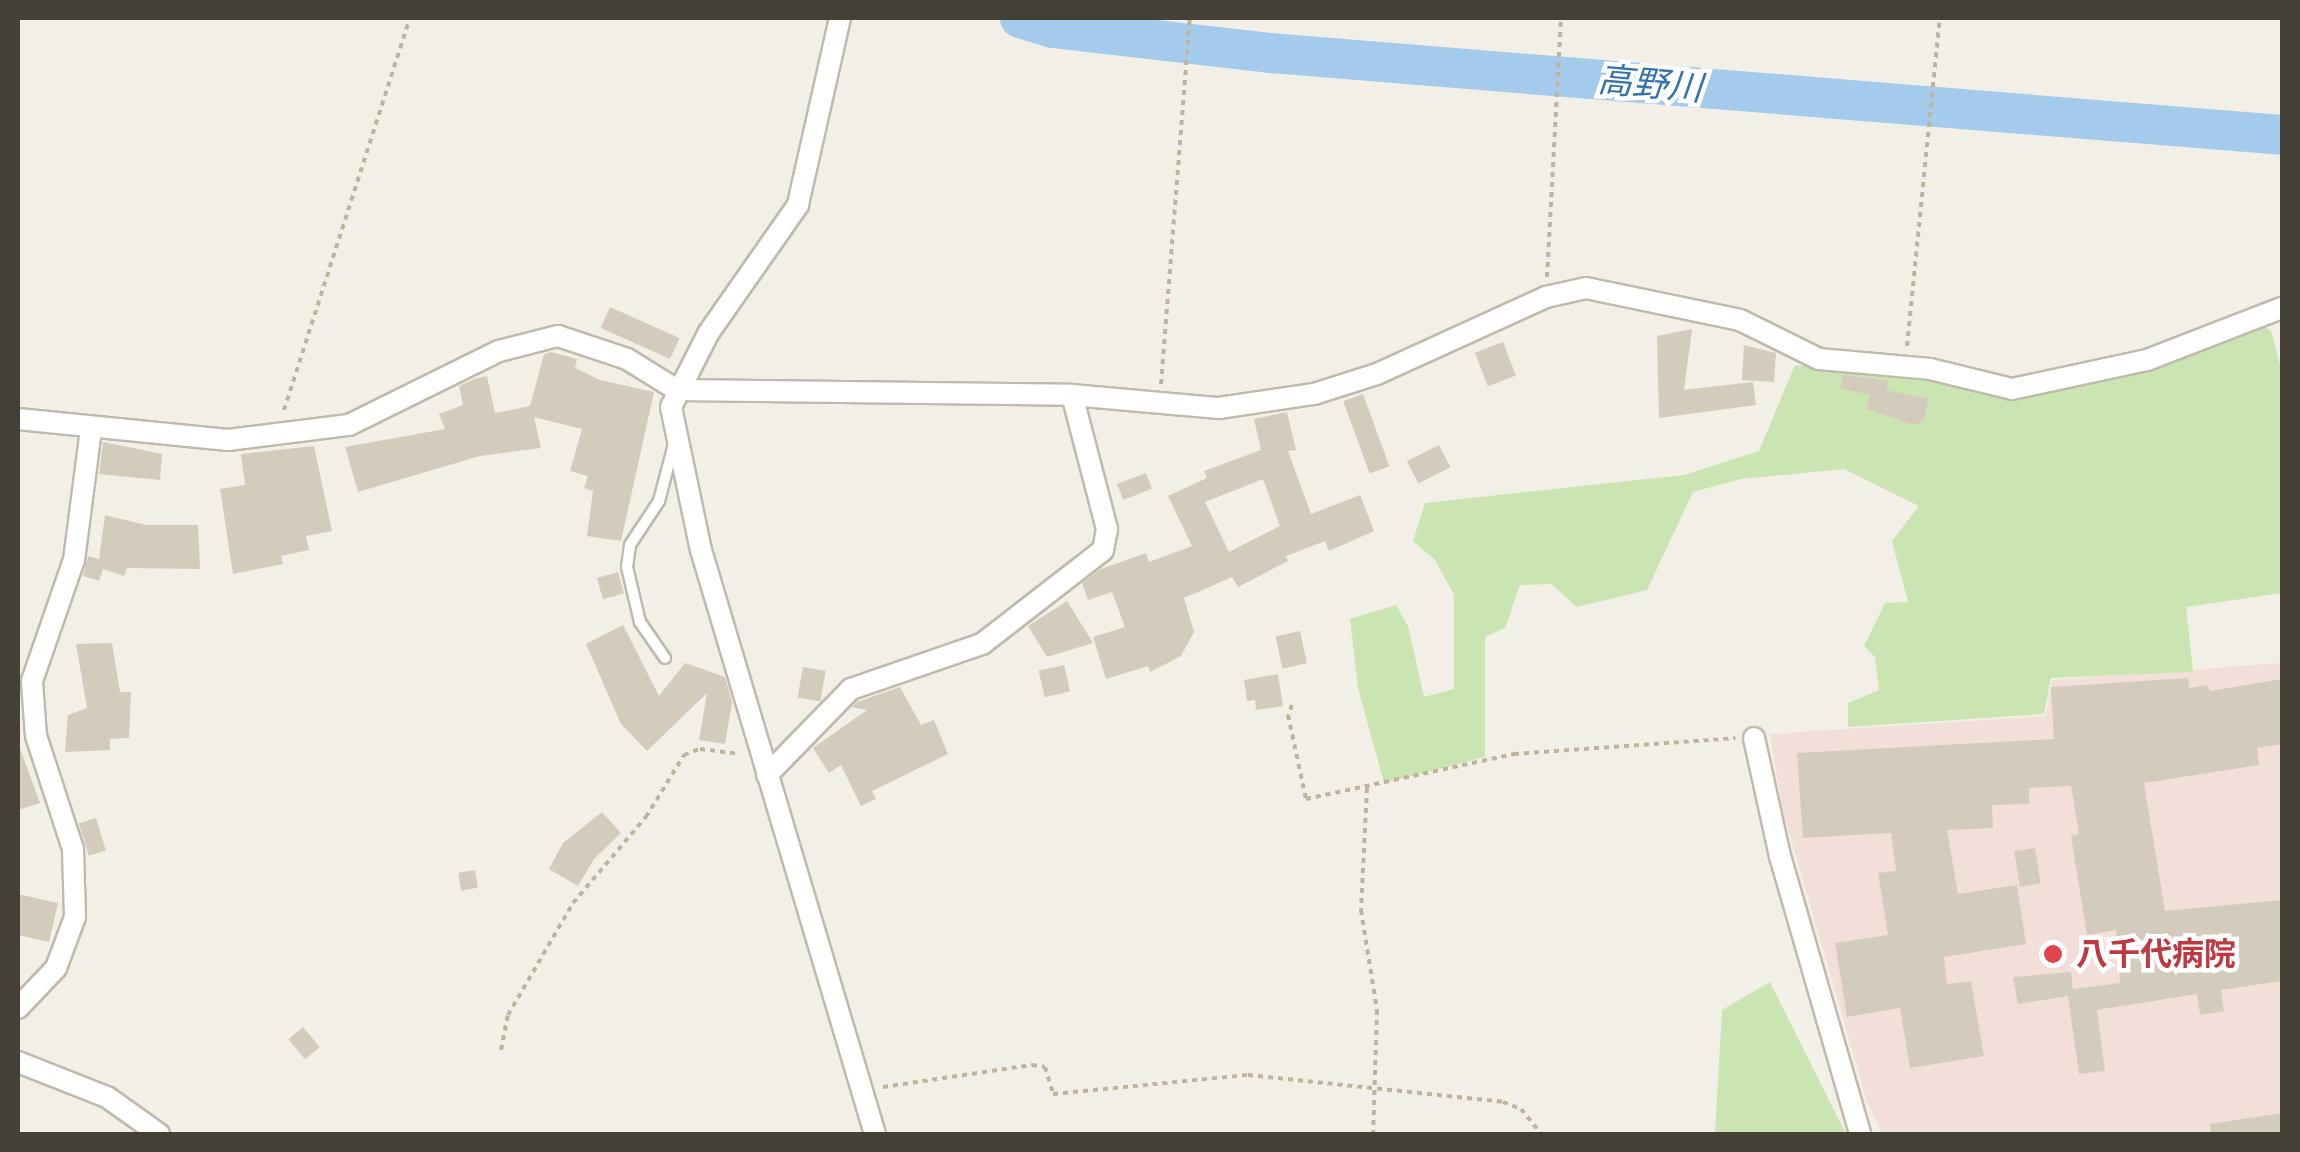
<!DOCTYPE html>
<meta charset="utf-8">
<style>
body{margin:0}
#map{position:relative;width:2300px;height:1152px;overflow:hidden;background:#f2efe6;font-family:"Fira Sans Condensed","Noto Sans JP",sans-serif}
div>[style]{position:absolute}
.medical>*{inset:0;background:#f2dfda}
.green>*{inset:0;background:#cae5b1}
.river>*{height:40px;margin:-20px;padding:0 20px;transform-origin:20px;border-radius:20px;background:#a5cbec}
.building>*{inset:0;background:#d3ccbc;transform-origin:0 0}
.path>*{height:4px;margin-top:-2px;transform-origin:0;background:repeating-linear-gradient(90deg,#beb49b 0 5px,transparent 0 10px)}
.roads{filter:drop-shadow(2px 0 #c0baac) drop-shadow(-2px 0 #c0baac) drop-shadow(0 2px #c0baac) drop-shadow(0 -2px #c0baac)}
.lane>*{height:10px;margin:-5px;padding:0 5px;transform-origin:5px;border-radius:5px;background:#fff}
.street>*{height:20px;margin:-10px;padding:0 10px;transform-origin:10px;border-radius:10px;background:#fff}
.dots>*{width:28px;height:28px;translate:-50% -50%;box-sizing:border-box;border:5px solid #fff;border-radius:50%}
span{translate:-50% -50%;white-space:nowrap;text-align:center;line-height:1.15;-webkit-text-stroke:9px #fff;paint-order:stroke}
.health-label{font-size:32px;color:#be3a42;font-weight:700}
.left{translate:0 -50%;text-align:left}
.water-label{font-size:35px;color:#3572ab;font-style:italic}
.frame{position:absolute;inset:0;border:20px solid #454036;pointer-events:none}
</style>
<div id="map">
<div class="medical">
<div style="clip-path:polygon(2282px 663px,2282px 1134px,1882px 1134px,1867px 1101px,1782px 808px,1770px 734px,2046px 716px,2052px 680px)"></div>
</div>
<div class="green">
<div style="clip-path:polygon(2261px 325px,2271px 331px,2282px 372px,2282px 593px,2186px 607px,2193px 672px,2051px 678px,2044px 714px,1848px 727px,1848px 703px,1879px 690px,1875px 657px,1864px 646px,1885px 603px,1908px 602px,1892px 541px,1919px 506px,1844px 469px,1741px 479px,1693px 492px,1647px 590px,1577px 607px,1551px 584px,1520px 585px,1505px 628px,1485px 637px,1485px 757px,1384px 783px,1358px 688px,1350px 619px,1396px 605px,1408px 626px,1424px 697px,1454px 689px,1454px 595px,1435px 560px,1413px 541px,1425px 503px,1684px 475px,1759px 451px,1795px 365px,1955px 383px,2013px 397px,2205px 351px)"></div>
<div style="clip-path:polygon(1770px 982px,1846px 1134px,1715px 1134px,1722px 1010px)"></div>
</div>
<div class="river">
<div style="left:1020px;top:18px;width:34px;rotate:17deg"></div>
<div style="left:1052px;top:28px;width:219px;rotate:6.5deg"></div>
<div style="left:1270px;top:53px;width:1015px;rotate:4.63deg"></div>
</div>
<div class="building">
<div style="left:610px;top:307px;width:76px;height:23px;rotate:24deg"></div>
<div style="clip-path:polygon(1692px 329px,1684px 390px,1753px 382px,1756px 405px,1659px 418px,1657px 336px)"></div>
<div style="left:1503px;top:342px;width:36px;height:30px;rotate:69deg"></div>
<div style="clip-path:polygon(1744px 345px,1776px 353px,1774px 382px,1742px 380px)"></div>
<div style="clip-path:polygon(551px 352px,577px 359px,575px 368px,600px 380px,654px 392px,621px 541px,587px 536px,593px 491px,584px 488px,588px 476px,570px 471px,582px 429px,534px 417px,541px 448px,480px 456px,358px 492px,345px 447px,445px 429px,439px 414px,463px 405px,459px 386px,474px 379px,487px 376px,495px 413px,530px 406px,544px 354px)"></div>
<div style="clip-path:polygon(1843px 375px,1888px 381px,1886px 390px,1928px 399px,1924px 420px,1915px 425px,1866px 409px,1870px 395px,1840px 388px)"></div>
<div style="left:1363px;top:394px;width:77px;height:21px;rotate:70deg"></div>
<div style="clip-path:polygon(evenodd,1287px 412px,1296px 450px,1288px 451px,1311px 514px,1360px 495px,1374px 531px,1329px 551px,1325px 541px,1286px 556px,1288px 561px,1238px 587px,1232px 577px,1184px 598px,1194px 632px,1181px 656px,1150px 672px,1148px 666px,1106px 679px,1093px 637px,1125px 627px,1112px 592px,1088px 600px,1082px 583px,1101px 569px,1146px 553px,1149px 562px,1192px 546px,1168px 496px,1207px 478px,1204px 471px,1261px 450px,1254px 419px,1287px 412px,1263px 479px,1280px 526px,1229px 552px,1205px 502px,1263px 479px)"></div>
<div style="clip-path:polygon(103px 442px,162px 454px,160px 480px,99px 474px)"></div>
<div style="left:1439px;top:445px;width:25px;height:36px;rotate:63deg"></div>
<div style="clip-path:polygon(314px 446px,332px 531px,306px 536px,309px 550px,281px 556px,283px 564px,233px 574px,220px 489px,245px 485px,241px 454px)"></div>
<div style="left:1146px;top:473px;width:17px;height:31px;rotate:69deg"></div>
<div style="clip-path:polygon(105px 515px,146px 525px,198px 525px,200px 569px,127px 568px,124px 576px,103px 569px,99px 581px,83px 576px,88px 556px,99px 559px)"></div>
<div style="left:618px;top:572px;width:22px;height:22px;rotate:74deg"></div>
<div style="clip-path:polygon(1067px 601px,1093px 643px,1047px 657px,1028px 626px)"></div>
<div style="clip-path:polygon(623px 625px,659px 696px,685px 663px,725px 677px,732px 702px,725px 744px,699px 740px,707px 693px,647px 751px,621px 724px,586px 644px)"></div>
<div style="left:1300px;top:631px;width:33px;height:25px;rotate:78deg"></div>
<div style="clip-path:polygon(112px 643px,120px 692px,131px 692px,129px 738px,110px 739px,110px 750px,65px 752px,68px 715px,87px 708px,76px 644px)"></div>
<div style="left:1064px;top:665px;width:27px;height:26px;rotate:77deg"></div>
<div style="left:803px;top:667px;width:23px;height:31px;rotate:10deg"></div>
<div style="clip-path:polygon(1278px 674px,1283px 706px,1256px 710px,1255px 700px,1247px 701px,1244px 680px)"></div>
<div style="clip-path:polygon(2188px 678px,2189px 688px,2208px 685px,2210px 691px,2282px 679px,2282px 744px,2257px 748px,2259px 765px,2144px 783px,2165px 911px,2282px 900px,2282px 981px,2221px 990px,2224px 1011px,2200px 1015px,2197px 994px,2097px 1010px,2105px 1071px,2079px 1074px,2068px 996px,2018px 1004px,2013px 977px,2071px 972px,2073px 989px,2120px 983px,2116px 930px,2087px 935px,2071px 836px,2079px 834px,2071px 786px,2029px 788px,2029px 804px,1992px 805px,1993px 828px,1947px 830px,1958px 894px,2017px 885px,2026px 944px,1944px 957px,1947px 984px,1971px 981px,1984px 1056px,1910px 1068px,1900px 1008px,1847px 1017px,1835px 943px,1888px 935px,1878px 873px,1896px 871px,1891px 833px,1803px 838px,1797px 753px,2054px 739px,2051px 687px)"></div>
<div style="clip-path:polygon(900px 687px,921px 725px,934px 720px,948px 754px,872px 791px,876px 799px,861px 806px,841px 765px,829px 773px,813px 748px,867px 710px,852px 707px,857px 702px)"></div>
<div style="clip-path:polygon(18px 743px,40px 803px,18px 810px)"></div>
<div style="clip-path:polygon(602px 812px,621px 833px,594px 859px,578px 886px,549px 869px,563px 843px)"></div>
<div style="left:96px;top:818px;width:34px;height:18px;rotate:73deg"></div>
<div style="left:2035px;top:848px;width:36px;height:21px;rotate:81deg"></div>
<div style="left:475px;top:870px;width:18px;height:17px;rotate:81deg"></div>
<div style="clip-path:polygon(18px 894px,58px 903px,49px 942px,18px 935px)"></div>
<div style="left:303px;top:1027px;width:26px;height:19px;rotate:50deg"></div>
<div style="clip-path:polygon(2282px 1113px,2282px 1134px,2211px 1134px,2210px 1124px)"></div>
</div>
<div class="path">
<div style="left:1547px;top:277px;width:259px;rotate:-86.9deg"></div>
<div style="left:1907px;top:346px;width:330px;rotate:-84.3deg"></div>
<div style="left:1161px;top:384px;width:367px;rotate:-85.5deg"></div>
<div style="left:284px;top:410px;width:412px;rotate:-72.2deg"></div>
<div style="left:1292px;top:705px;width:11px;rotate:112deg"></div>
<div style="left:1288px;top:715px;width:86px;rotate:77.9deg"></div>
<div style="left:1306px;top:799px;width:213px;rotate:-12.2deg"></div>
<div style="left:1514px;top:754px;width:222px;rotate:-4.1deg"></div>
<div style="left:1367px;top:788px;width:122px;rotate:92.8deg"></div>
<div style="left:1361px;top:910px;width:101px;rotate:80.9deg"></div>
<div style="left:1377px;top:1010px;width:124px;rotate:91.8deg"></div>
<div style="left:501px;top:1050px;width:36px;rotate:-79deg"></div>
<div style="left:508px;top:1015px;width:129px;rotate:-59.9deg"></div>
<div style="left:573px;top:903px;width:113px;rotate:-49.7deg"></div>
<div style="left:646px;top:817px;width:73px;rotate:-58.5deg"></div>
<div style="left:684px;top:755px;width:17px;rotate:-21deg"></div>
<div style="left:700px;top:749px;width:38px;rotate:7deg"></div>
<div style="left:883px;top:1087px;width:151px;rotate:-8.4deg"></div>
<div style="left:1032px;top:1065px;width:13px;rotate:9deg"></div>
<div style="left:1045px;top:1067px;width:28px;rotate:73deg"></div>
<div style="left:1053px;top:1094px;width:196px;rotate:-5.6deg"></div>
<div style="left:1248px;top:1075px;width:256px;rotate:6deg"></div>
<div style="left:1503px;top:1102px;width:19px;rotate:21deg"></div>
<div style="left:1521px;top:1109px;width:32px;rotate:51deg"></div>
</div>
<div class="roads">
<div class="lane">
<div style="left:665px;top:658px;width:44px;rotate:-124.8deg"></div>
<div style="left:640px;top:622px;width:57px;rotate:-103.3deg"></div>
<div style="left:627px;top:567px;width:22px;rotate:-82deg"></div>
<div style="left:630px;top:545px;width:53px;rotate:-56.6deg"></div>
<div style="left:659px;top:501px;width:59px;rotate:-75.3deg"></div>
</div>
<div class="street">
<div style="left:840px;top:18px;width:192px;rotate:102.7deg"></div>
<div style="left:798px;top:205px;width:155px;rotate:125deg"></div>
<div style="left:709px;top:332px;width:84px;rotate:116.9deg"></div>
<div style="left:671px;top:407px;width:146px;rotate:78.2deg"></div>
<div style="left:701px;top:550px;width:609px;rotate:73.41deg"></div>
<div style="left:18px;top:419px;width:211px;rotate:5.7deg"></div>
<div style="left:228px;top:440px;width:122px;rotate:-7.1deg"></div>
<div style="left:349px;top:425px;width:167px;rotate:-26.3deg"></div>
<div style="left:499px;top:351px;width:61px;rotate:-14.3deg"></div>
<div style="left:558px;top:336px;width:73px;rotate:18.4deg"></div>
<div style="left:627px;top:359px;width:59px;rotate:31.8deg"></div>
<div style="left:677px;top:390px;width:395px;rotate:0.7deg"></div>
<div style="left:1072px;top:395px;width:148px;rotate:5.1deg"></div>
<div style="left:1219px;top:408px;width:96px;rotate:-8.4deg"></div>
<div style="left:1314px;top:394px;width:66px;rotate:-17.6deg"></div>
<div style="left:1377px;top:374px;width:186px;rotate:-24.5deg"></div>
<div style="left:1546px;top:297px;width:41px;rotate:-12.7deg"></div>
<div style="left:1586px;top:288px;width:157px;rotate:11.7deg"></div>
<div style="left:1740px;top:320px;width:88px;rotate:26.3deg"></div>
<div style="left:1819px;top:359px;width:111px;rotate:5.1deg"></div>
<div style="left:1930px;top:369px;width:84px;rotate:13.7deg"></div>
<div style="left:2012px;top:389px;width:138px;rotate:-12.1deg"></div>
<div style="left:2147px;top:360px;width:145px;rotate:-21.1deg"></div>
<div style="left:1754px;top:738px;width:121px;rotate:77.6deg"></div>
<div style="left:1780px;top:856px;width:289px;rotate:73.9deg"></div>
<div style="left:767px;top:775px;width:120px;rotate:-45.7deg"></div>
<div style="left:851px;top:689px;width:139px;rotate:-19deg"></div>
<div style="left:982px;top:644px;width:153px;rotate:-37.8deg"></div>
<div style="left:1103px;top:550px;width:21px;rotate:-79deg"></div>
<div style="left:1107px;top:529px;width:138px;rotate:-104.6deg"></div>
<div style="left:18px;top:1008px;width:55px;rotate:-46.5deg"></div>
<div style="left:56px;top:968px;width:54px;rotate:-69.6deg"></div>
<div style="left:75px;top:917px;width:68px;rotate:-91.7deg"></div>
<div style="left:73px;top:849px;width:119px;rotate:-108.1deg"></div>
<div style="left:36px;top:736px;width:55px;rotate:-94.2deg"></div>
<div style="left:32px;top:681px;width:128px;rotate:-70.9deg"></div>
<div style="left:74px;top:560px;width:132px;rotate:-82.6deg"></div>
<div style="left:18px;top:1062px;width:96px;rotate:21.5deg"></div>
<div style="left:107px;top:1097px;width:64px;rotate:35.4deg"></div>
</div>
</div>
<div class="dots">
<div style="left:2053px;top:954px;background:#e0444e"></div>
</div>
<div class="health-label">
<span class="left" style="left:2076px;top:954px">八千代病院</span>
</div>
<div class="water-label">
<span style="left:1650px;top:84px;rotate:5deg">高野川</span>
</div>
<div class="frame"></div>
</div>
